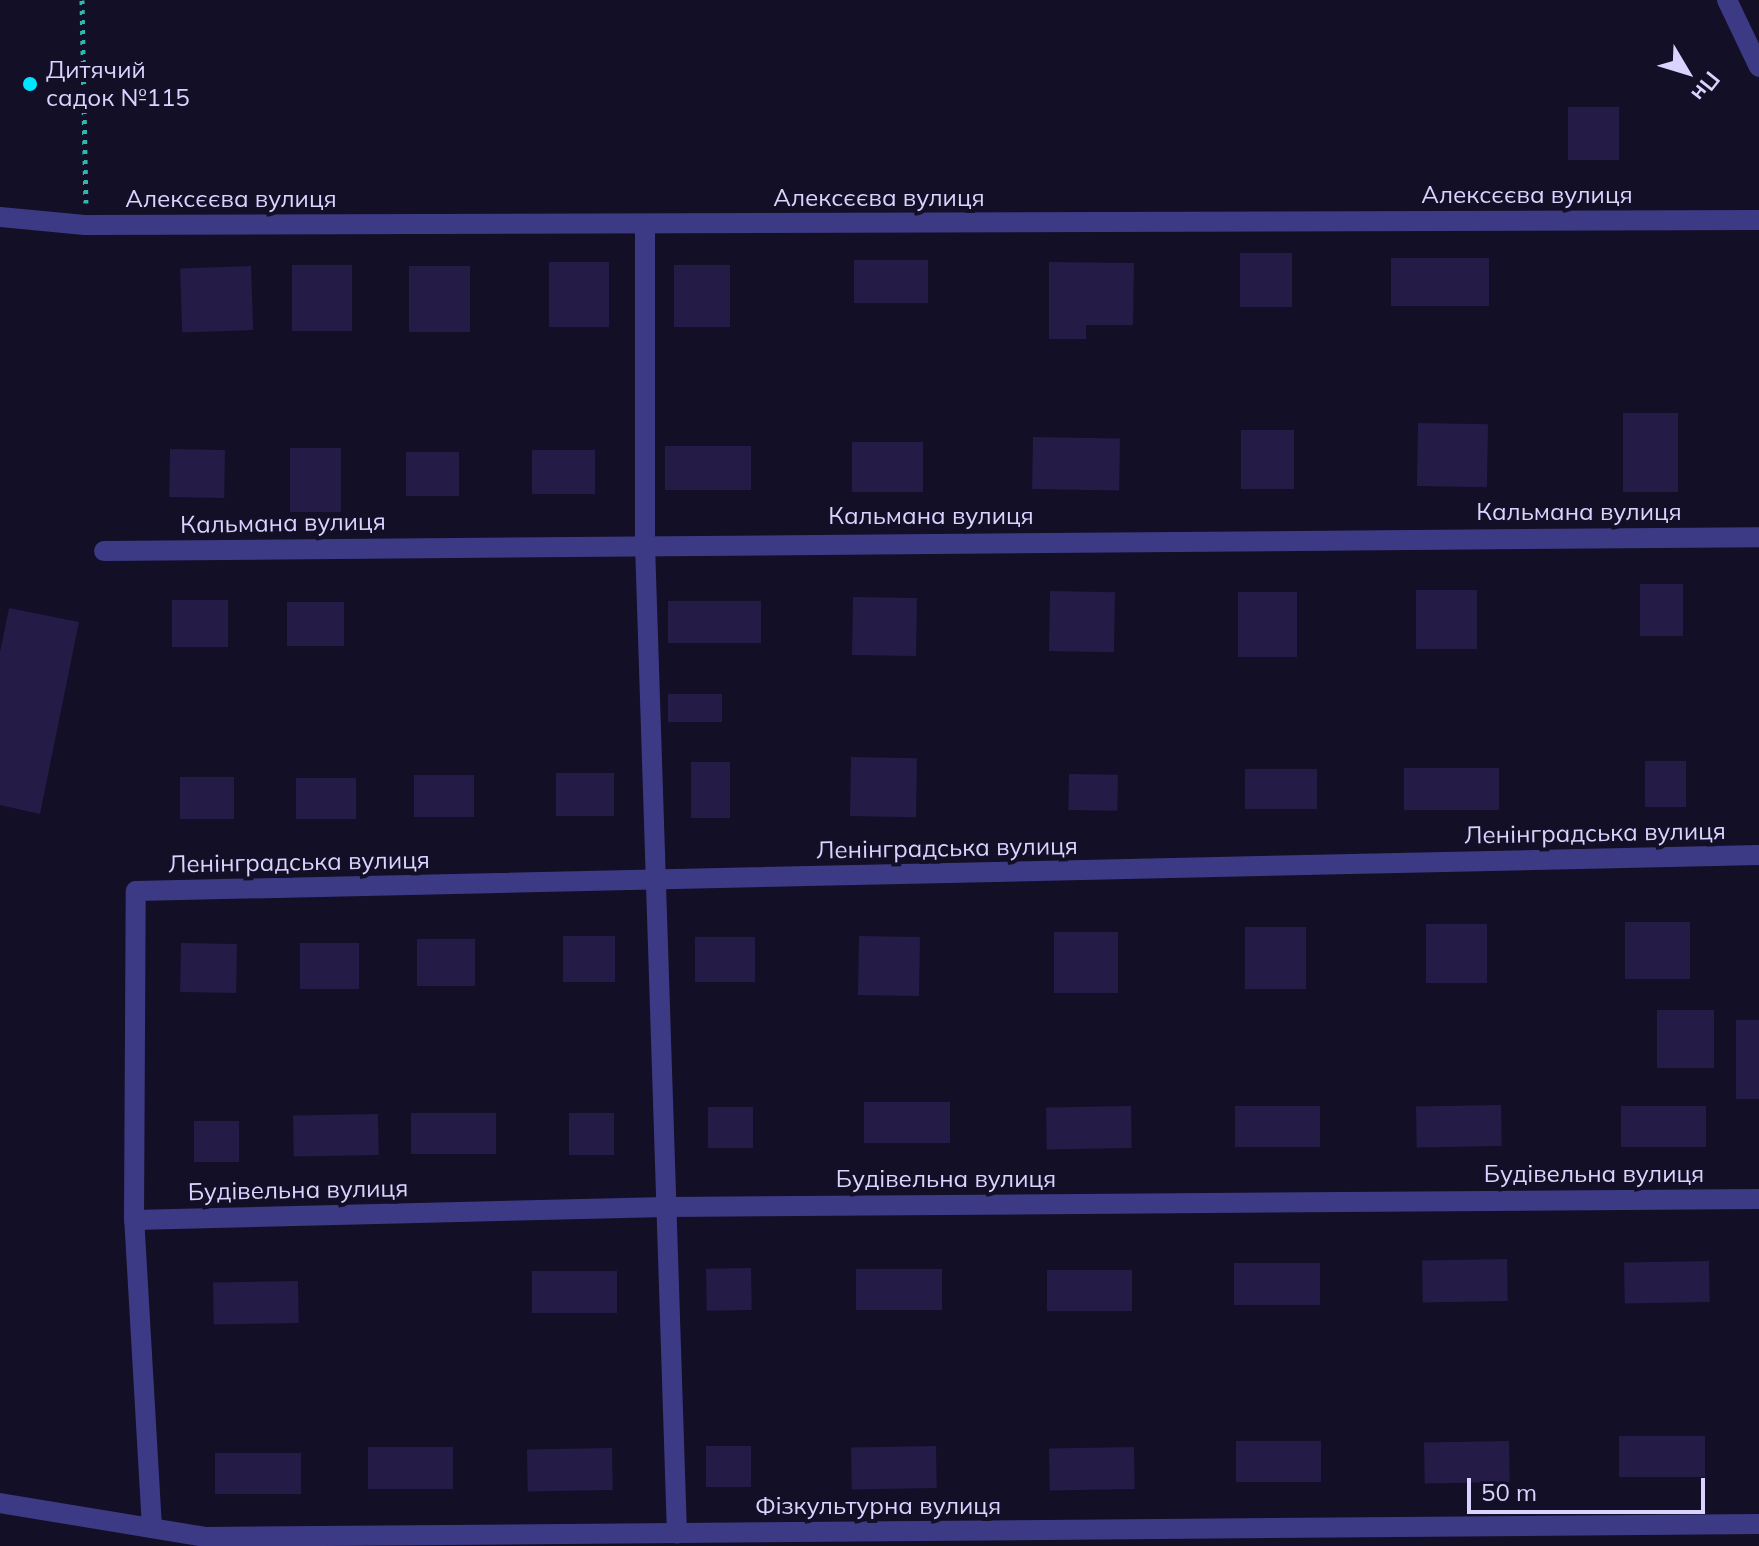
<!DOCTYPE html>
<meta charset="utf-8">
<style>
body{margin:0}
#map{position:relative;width:1759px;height:1546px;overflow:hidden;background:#130f26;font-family:Mulish,sans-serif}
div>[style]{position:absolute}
.building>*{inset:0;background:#241b47;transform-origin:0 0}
.path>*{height:5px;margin-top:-2.5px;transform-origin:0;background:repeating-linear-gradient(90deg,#2fb8b0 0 4px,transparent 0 10px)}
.minor>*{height:20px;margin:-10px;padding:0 10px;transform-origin:10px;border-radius:10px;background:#3d3a85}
.dots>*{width:22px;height:22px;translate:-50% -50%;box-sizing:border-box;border:4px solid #130f26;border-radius:50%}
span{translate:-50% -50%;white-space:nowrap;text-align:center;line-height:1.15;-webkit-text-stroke:8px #130f26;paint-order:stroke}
.poi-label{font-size:24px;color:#d9d4ff}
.left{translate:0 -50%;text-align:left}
.street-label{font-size:24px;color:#d9d4ff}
.north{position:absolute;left:1647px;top:32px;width:80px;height:80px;-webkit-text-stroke:6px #130f26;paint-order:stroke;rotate:128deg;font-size:22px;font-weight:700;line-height:32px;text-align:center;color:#d9d4ff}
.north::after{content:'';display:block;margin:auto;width:28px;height:36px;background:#d9d4ff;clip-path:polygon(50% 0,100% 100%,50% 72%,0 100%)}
.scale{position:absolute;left:1467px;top:1478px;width:238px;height:36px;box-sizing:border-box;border:4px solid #d9d4ff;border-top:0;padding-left:10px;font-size:24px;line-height:28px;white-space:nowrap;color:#d9d4ff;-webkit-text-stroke:6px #130f26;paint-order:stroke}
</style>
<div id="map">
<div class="building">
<div style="left:1568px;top:107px;width:51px;height:53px"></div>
<div style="left:1240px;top:253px;width:52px;height:54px"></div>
<div style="left:1391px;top:258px;width:98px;height:48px"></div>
<div style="left:854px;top:260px;width:74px;height:43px"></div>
<div style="left:549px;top:262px;width:60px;height:65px"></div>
<div style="clip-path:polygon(1049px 262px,1134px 263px,1133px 325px,1086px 325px,1086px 339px,1049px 339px)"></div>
<div style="left:352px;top:265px;width:66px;height:60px;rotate:90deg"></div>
<div style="left:674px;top:265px;width:56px;height:62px"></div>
<div style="left:251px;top:266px;width:64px;height:71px;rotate:88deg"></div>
<div style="left:409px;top:266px;width:61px;height:66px"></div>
<div style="left:1623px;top:413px;width:55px;height:79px"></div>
<div style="left:1418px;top:423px;width:70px;height:63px;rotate:1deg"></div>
<div style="left:1241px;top:430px;width:53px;height:59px"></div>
<div style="left:1033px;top:437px;width:87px;height:52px;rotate:1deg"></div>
<div style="left:852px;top:442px;width:71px;height:50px"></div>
<div style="left:665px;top:446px;width:86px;height:44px"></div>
<div style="left:290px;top:448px;width:51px;height:64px"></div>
<div style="left:170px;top:449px;width:55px;height:48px;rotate:1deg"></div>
<div style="left:532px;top:450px;width:63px;height:44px"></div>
<div style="left:406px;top:452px;width:53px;height:44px"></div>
<div style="left:1640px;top:584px;width:43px;height:52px"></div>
<div style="left:1416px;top:590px;width:61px;height:59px"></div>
<div style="left:1050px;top:591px;width:65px;height:60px;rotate:1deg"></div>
<div style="left:1238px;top:592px;width:59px;height:65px"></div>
<div style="left:853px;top:597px;width:64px;height:58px;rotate:1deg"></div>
<div style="left:172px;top:600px;width:56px;height:47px"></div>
<div style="left:668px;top:601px;width:93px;height:42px"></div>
<div style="left:287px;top:602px;width:57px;height:44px"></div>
<div style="clip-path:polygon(9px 608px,79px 622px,40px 814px,0 805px,0 652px)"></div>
<div style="left:668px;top:694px;width:54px;height:28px"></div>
<div style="left:851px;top:757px;width:66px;height:59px;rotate:1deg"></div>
<div style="left:1645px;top:761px;width:41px;height:46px"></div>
<div style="left:691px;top:762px;width:39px;height:56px"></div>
<div style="left:1404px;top:768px;width:95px;height:42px"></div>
<div style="left:1245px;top:769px;width:72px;height:40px"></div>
<div style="left:556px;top:773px;width:58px;height:43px"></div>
<div style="left:1069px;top:774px;width:49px;height:36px;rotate:1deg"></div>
<div style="left:414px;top:775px;width:60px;height:42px"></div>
<div style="left:180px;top:777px;width:54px;height:42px"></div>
<div style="left:296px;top:778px;width:60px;height:41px"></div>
<div style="left:1625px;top:922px;width:65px;height:57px"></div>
<div style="left:1426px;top:924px;width:61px;height:59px"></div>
<div style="left:1245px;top:927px;width:61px;height:62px"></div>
<div style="left:1054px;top:932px;width:64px;height:61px"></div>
<div style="left:563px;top:936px;width:52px;height:46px"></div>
<div style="left:859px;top:936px;width:61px;height:59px;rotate:1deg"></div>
<div style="left:695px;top:937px;width:60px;height:45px"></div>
<div style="left:417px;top:939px;width:58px;height:47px"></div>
<div style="left:181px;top:943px;width:56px;height:49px;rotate:1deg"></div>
<div style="left:300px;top:943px;width:59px;height:46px"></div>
<div style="left:1657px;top:1010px;width:57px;height:58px"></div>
<div style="left:1736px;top:1020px;width:23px;height:79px"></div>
<div style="left:950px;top:1102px;width:41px;height:86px;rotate:90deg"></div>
<div style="left:1501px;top:1105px;width:41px;height:85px;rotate:89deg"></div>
<div style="left:1131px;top:1106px;width:42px;height:85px;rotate:89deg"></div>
<div style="left:1320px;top:1106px;width:41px;height:85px;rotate:90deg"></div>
<div style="left:1706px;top:1106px;width:41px;height:85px;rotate:90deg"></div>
<div style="left:753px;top:1107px;width:41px;height:45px;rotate:90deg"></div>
<div style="left:496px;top:1113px;width:41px;height:85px;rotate:90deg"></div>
<div style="left:569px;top:1113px;width:45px;height:42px"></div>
<div style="left:378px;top:1114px;width:41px;height:85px;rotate:89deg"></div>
<div style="left:239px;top:1121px;width:41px;height:45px;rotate:90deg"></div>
<div style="left:1507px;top:1259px;width:42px;height:85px;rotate:89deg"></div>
<div style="left:1709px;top:1261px;width:41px;height:85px;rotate:89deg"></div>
<div style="left:1320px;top:1263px;width:42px;height:86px;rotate:90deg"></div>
<div style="left:751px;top:1268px;width:42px;height:45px;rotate:89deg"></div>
<div style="left:942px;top:1269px;width:41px;height:86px;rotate:90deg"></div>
<div style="left:1132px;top:1270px;width:41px;height:85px;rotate:90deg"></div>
<div style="left:617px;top:1271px;width:42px;height:85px;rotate:90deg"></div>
<div style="left:298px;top:1281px;width:42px;height:85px;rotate:89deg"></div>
<div style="left:1705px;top:1436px;width:41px;height:86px;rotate:90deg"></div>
<div style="left:1321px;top:1441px;width:41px;height:85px;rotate:90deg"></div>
<div style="left:1509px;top:1441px;width:41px;height:85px;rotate:89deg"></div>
<div style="left:751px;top:1446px;width:41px;height:45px;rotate:90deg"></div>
<div style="left:936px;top:1446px;width:42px;height:85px;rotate:89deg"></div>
<div style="left:368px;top:1447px;width:85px;height:42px"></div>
<div style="left:1134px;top:1447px;width:42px;height:85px;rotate:89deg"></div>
<div style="left:612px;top:1448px;width:42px;height:85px;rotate:89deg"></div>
<div style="left:301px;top:1453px;width:41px;height:86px;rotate:90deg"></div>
</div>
<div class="path">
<div style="left:82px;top:0;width:203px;rotate:88.9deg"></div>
</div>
<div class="minor">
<div style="left:1727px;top:0;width:74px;rotate:64.5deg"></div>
<div style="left:0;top:217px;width:85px;rotate:5.4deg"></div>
<div style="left:85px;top:225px;width:1674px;rotate:-0.17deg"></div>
<div style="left:645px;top:225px;width:319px;rotate:90deg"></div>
<div style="left:645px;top:544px;width:990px;rotate:88.15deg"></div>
<div style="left:104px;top:551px;width:1655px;rotate:-0.48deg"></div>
<div style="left:134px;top:1220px;width:532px;rotate:-1.4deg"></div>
<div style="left:666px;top:1207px;width:1093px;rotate:-0.42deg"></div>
<div style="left:0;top:1503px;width:208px;rotate:9.4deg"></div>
<div style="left:205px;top:1537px;width:1554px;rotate:-0.48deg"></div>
<div style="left:152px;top:1528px;width:309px;rotate:-93.3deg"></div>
<div style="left:134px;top:1220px;width:329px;rotate:-89.7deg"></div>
<div style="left:136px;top:891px;width:1623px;rotate:-1.27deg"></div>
</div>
<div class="dots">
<div style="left:30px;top:84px;background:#00e5ff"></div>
</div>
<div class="poi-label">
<span class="left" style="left:46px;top:84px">Дитячий<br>садок №115</span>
</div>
<div class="street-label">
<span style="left:1527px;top:195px">Алексєєва вулиця</span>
<span style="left:879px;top:198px">Алексєєва вулиця</span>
<span style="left:231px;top:199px">Алексєєва вулиця</span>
<span style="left:1579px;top:512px">Кальмана вулиця</span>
<span style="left:931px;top:516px">Кальмана вулиця</span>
<span style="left:283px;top:523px;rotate:-1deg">Кальмана вулиця</span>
<span style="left:1595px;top:833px;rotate:-1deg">Ленінградська вулиця</span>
<span style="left:947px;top:848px;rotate:-1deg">Ленінградська вулиця</span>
<span style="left:299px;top:862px;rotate:-1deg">Ленінградська вулиця</span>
<span style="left:1594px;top:1174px">Будівельна вулиця</span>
<span style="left:946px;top:1179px">Будівельна вулиця</span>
<span style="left:298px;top:1190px;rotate:-1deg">Будівельна вулиця</span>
<span style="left:878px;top:1506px">Фiзкультурна вулиця</span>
</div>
<div class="north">Пн</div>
<div class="scale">50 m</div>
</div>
